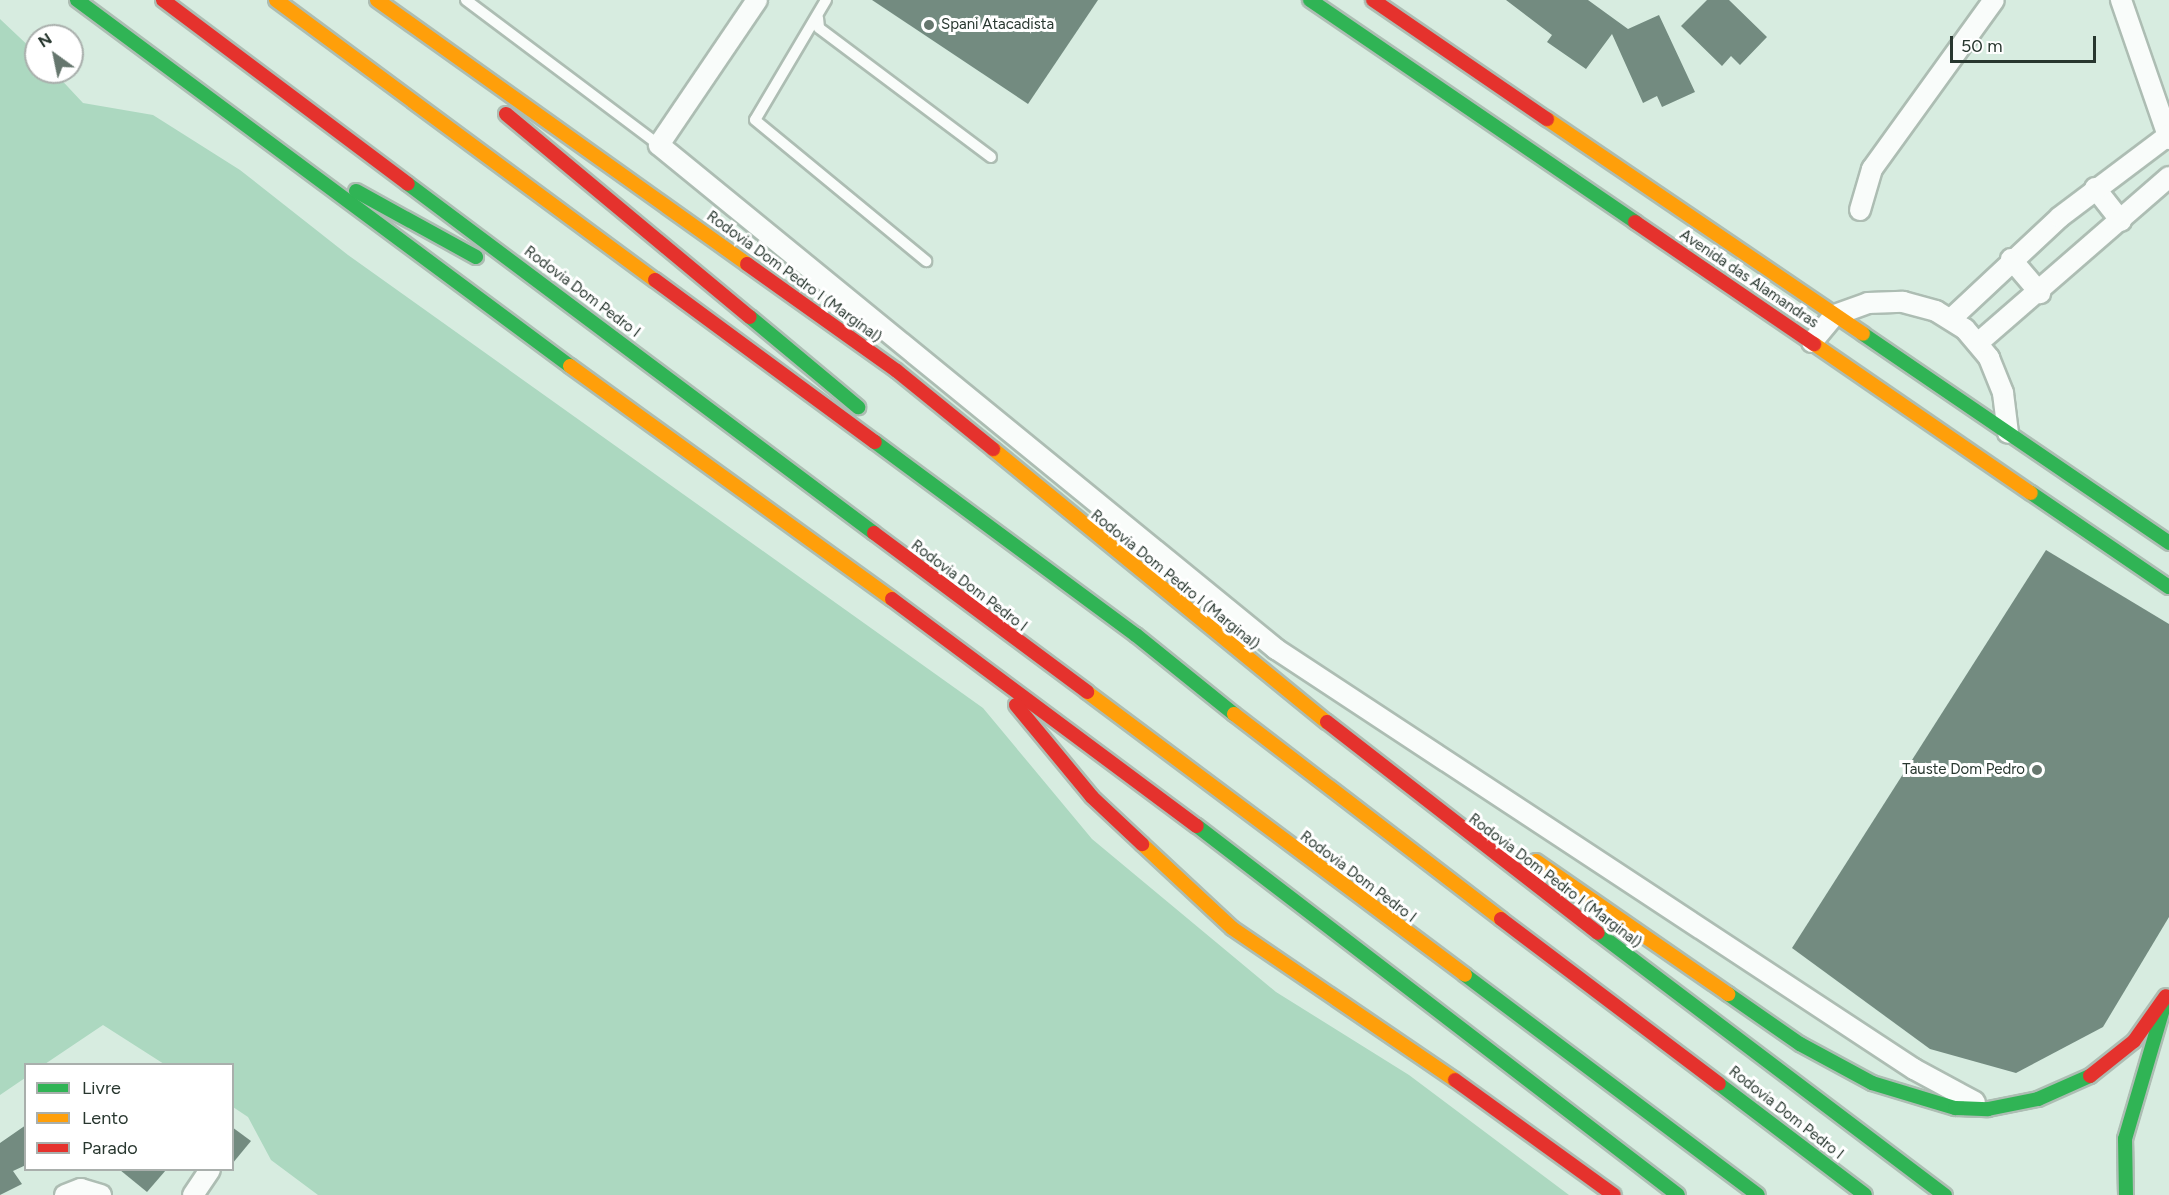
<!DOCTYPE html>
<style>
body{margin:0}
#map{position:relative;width:2169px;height:1195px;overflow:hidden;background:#d7ece0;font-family:Figtree,sans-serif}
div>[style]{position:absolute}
.green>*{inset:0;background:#acd8c0}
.building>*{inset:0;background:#738b80}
.roads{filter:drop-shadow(2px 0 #adbdb3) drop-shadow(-2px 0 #adbdb3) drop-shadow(0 2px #adbdb3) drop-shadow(0 -2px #adbdb3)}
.lane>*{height:10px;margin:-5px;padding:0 5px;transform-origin:5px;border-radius:5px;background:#f9fcfa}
.street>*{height:20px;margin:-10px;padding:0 10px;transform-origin:10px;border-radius:10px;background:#f9fcfa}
.fast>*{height:14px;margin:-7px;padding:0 7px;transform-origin:7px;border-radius:7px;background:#30b455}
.slow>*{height:14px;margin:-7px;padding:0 7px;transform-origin:7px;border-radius:7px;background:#ff9f0a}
.jam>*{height:14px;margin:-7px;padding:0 7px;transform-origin:7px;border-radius:7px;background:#e5322d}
.dots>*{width:16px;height:16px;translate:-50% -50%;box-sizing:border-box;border:3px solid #fff;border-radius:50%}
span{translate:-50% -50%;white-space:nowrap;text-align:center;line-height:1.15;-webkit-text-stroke:6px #fff;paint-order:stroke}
.poi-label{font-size:15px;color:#28372f}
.left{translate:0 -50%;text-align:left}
.right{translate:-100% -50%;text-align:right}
.street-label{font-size:15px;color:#28372f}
.legend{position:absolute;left:24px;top:1063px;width:210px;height:108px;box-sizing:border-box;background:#fff;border:2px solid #a9afac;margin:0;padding:8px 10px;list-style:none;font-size:18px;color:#28372f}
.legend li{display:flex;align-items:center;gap:12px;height:30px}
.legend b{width:30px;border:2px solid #a9afac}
.north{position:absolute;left:24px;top:24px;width:60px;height:60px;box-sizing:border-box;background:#fff;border:2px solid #a9afac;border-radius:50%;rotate:327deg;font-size:16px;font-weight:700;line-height:24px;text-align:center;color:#28372f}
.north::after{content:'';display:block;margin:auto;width:21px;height:27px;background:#65766d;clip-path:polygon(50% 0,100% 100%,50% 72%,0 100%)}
.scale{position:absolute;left:1950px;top:36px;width:146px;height:27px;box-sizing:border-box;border:3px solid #28372f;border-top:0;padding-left:8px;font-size:18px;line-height:21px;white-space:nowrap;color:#28372f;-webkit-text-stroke:4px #fff;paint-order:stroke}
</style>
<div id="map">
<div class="green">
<div style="clip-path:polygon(0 19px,36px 53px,36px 72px,54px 72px,83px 103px,153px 115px,240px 170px,348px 255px,983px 708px,1092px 839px,1276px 992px,1409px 1075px,1569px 1195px,318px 1195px,271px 1160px,248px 1117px,233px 1107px,232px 1064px,164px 1064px,103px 1025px,45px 1064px,26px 1064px,25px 1078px,0 1095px)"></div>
</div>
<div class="building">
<div style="clip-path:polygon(872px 0,1098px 0,1028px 104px)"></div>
<div style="clip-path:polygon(1506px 0,1588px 0,1628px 29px,1659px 15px,1695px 92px,1662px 107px,1657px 96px,1643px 103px,1612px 34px,1586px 69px,1547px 42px,1552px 35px)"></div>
<div style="clip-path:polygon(1707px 0,1729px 0,1767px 37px,1740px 65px,1731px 56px,1722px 66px,1681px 26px)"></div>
<div style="clip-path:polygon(2046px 550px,2169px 624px,2169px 917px,2103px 1027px,2016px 1073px,1930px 1049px,1792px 948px)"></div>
<div style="clip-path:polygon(26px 1125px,26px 1165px,13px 1171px,22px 1184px,0 1195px,0 1143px)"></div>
<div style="clip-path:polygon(232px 1127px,251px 1141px,232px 1164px)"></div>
<div style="clip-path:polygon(120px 1170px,166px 1170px,147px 1192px)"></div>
</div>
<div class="roads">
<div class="lane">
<div style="left:466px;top:0;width:241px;rotate:36.9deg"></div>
<div style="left:826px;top:0;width:139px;rotate:120.6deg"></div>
<div style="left:755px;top:120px;width:222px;rotate:39.5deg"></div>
<div style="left:818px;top:18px;width:10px;rotate:84deg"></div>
<div style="left:819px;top:28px;width:215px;rotate:36.9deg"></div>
</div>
<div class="street">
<div style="left:757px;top:0;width:175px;rotate:124.1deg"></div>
<div style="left:659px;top:145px;width:797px;rotate:39.24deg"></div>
<div style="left:1276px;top:649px;width:764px;rotate:33.36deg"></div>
<div style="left:1914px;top:1069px;width:69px;rotate:28.4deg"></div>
<div style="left:2121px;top:0;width:147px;rotate:70.9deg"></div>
<div style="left:2095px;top:188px;width:42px;rotate:51.8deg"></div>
<div style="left:1860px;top:210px;width:43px;rotate:-73.7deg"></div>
<div style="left:1872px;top:169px;width:208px;rotate:-54.2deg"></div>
<div style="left:2011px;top:259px;width:45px;rotate:49.5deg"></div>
<div style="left:1951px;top:319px;width:149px;rotate:-43.1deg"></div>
<div style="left:2060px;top:217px;width:136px;rotate:-37deg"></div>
<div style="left:1812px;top:342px;width:35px;rotate:-50deg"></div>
<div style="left:1835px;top:315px;width:35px;rotate:-20deg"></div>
<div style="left:1868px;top:303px;width:35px;rotate:-2deg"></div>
<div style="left:1903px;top:302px;width:34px;rotate:15deg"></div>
<div style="left:1936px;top:311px;width:34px;rotate:32deg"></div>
<div style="left:1965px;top:329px;width:38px;rotate:50deg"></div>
<div style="left:1989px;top:358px;width:38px;rotate:68deg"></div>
<div style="left:2003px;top:393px;width:40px;rotate:82.9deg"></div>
<div style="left:1978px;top:343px;width:253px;rotate:-41deg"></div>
<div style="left:65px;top:1195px;width:17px;rotate:-21deg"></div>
<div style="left:81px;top:1189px;width:21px;rotate:17deg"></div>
<div style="left:193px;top:1195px;width:30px;rotate:-56deg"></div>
</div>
<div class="fast">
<div style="left:77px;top:0;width:614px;rotate:36.59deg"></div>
<div style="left:1310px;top:0;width:394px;rotate:34.3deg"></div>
<div style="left:408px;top:184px;width:582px;rotate:36.83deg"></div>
<div style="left:356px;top:191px;width:137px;rotate:28.8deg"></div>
<div style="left:750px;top:317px;width:141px;rotate:39.8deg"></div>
<div style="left:1863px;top:334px;width:371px;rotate:34.3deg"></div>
<div style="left:875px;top:442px;width:325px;rotate:36.5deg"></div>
<div style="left:1136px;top:635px;width:126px;rotate:38.9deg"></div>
<div style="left:2031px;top:493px;width:167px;rotate:34.3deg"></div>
<div style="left:1197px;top:826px;width:606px;rotate:37.49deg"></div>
<div style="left:1598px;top:933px;width:435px;rotate:37.1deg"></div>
<div style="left:1465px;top:975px;width:366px;rotate:36.9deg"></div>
<div style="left:1728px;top:994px;width:88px;rotate:34.8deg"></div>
<div style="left:1800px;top:1044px;width:82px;rotate:28.4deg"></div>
<div style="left:1872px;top:1083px;width:87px;rotate:16.8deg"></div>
<div style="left:1955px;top:1108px;width:33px;rotate:2deg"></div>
<div style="left:1988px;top:1109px;width:51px;rotate:-11.3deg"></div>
<div style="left:2038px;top:1099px;width:57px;rotate:-23.9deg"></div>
<div style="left:1719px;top:1084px;width:183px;rotate:37.2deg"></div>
<div style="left:2126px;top:1195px;width:56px;rotate:-91deg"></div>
<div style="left:2125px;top:1139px;width:139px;rotate:-73.7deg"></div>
</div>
<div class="slow">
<div style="left:276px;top:0;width:471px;rotate:36.5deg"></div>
<div style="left:377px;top:0;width:455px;rotate:35.5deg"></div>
<div style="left:1547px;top:119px;width:382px;rotate:34.2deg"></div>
<div style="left:1814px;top:344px;width:263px;rotate:34.5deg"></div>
<div style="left:570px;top:366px;width:397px;rotate:35.9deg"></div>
<div style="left:993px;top:449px;width:431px;rotate:39.3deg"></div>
<div style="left:1087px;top:692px;width:472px;rotate:36.8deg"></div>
<div style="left:1234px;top:714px;width:337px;rotate:37.5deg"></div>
<div style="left:1142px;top:844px;width:123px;rotate:43deg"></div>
<div style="left:1232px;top:928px;width:270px;rotate:34.3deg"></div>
<div style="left:1536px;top:861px;width:234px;rotate:34.7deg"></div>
</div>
<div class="jam">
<div style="left:163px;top:0;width:306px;rotate:36.9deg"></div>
<div style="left:1373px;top:0;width:211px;rotate:34.4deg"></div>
<div style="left:506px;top:114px;width:317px;rotate:39.8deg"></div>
<div style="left:1635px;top:222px;width:217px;rotate:34.3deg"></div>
<div style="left:747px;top:264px;width:184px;rotate:35.5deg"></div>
<div style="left:897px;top:371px;width:124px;rotate:39.1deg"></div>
<div style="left:655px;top:280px;width:273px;rotate:36.4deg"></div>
<div style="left:874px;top:533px;width:266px;rotate:36.7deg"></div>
<div style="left:892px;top:599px;width:380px;rotate:36.7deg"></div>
<div style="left:1016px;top:705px;width:119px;rotate:50.4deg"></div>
<div style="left:1092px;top:797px;width:69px;rotate:43.2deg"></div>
<div style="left:1327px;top:722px;width:343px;rotate:37.9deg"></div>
<div style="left:1501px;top:919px;width:273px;rotate:37.1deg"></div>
<div style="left:2090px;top:1076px;width:56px;rotate:-38.5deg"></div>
<div style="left:2134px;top:1041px;width:55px;rotate:-54.6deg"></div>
<div style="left:1455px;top:1080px;width:196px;rotate:35.9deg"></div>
</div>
</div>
<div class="dots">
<div style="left:929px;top:25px;background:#65766d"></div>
<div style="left:2037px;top:770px;background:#65766d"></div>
</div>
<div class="poi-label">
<span class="left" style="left:941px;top:25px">Spani Atacadista</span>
<span class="right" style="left:2025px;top:770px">Tauste Dom Pedro</span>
</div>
<div class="street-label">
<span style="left:794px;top:277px;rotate:36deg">Rodovia Dom Pedro I (Marginal)</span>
<span style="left:1749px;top:279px;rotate:34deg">Avenida das Alamandras</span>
<span style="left:582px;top:292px;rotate:37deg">Rodovia Dom Pedro I</span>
<span style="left:1175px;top:580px;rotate:39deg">Rodovia Dom Pedro I (Marginal)</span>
<span style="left:969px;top:586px;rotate:37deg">Rodovia Dom Pedro I</span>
<span style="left:1358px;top:877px;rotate:37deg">Rodovia Dom Pedro I</span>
<span style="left:1555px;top:881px;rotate:37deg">Rodovia Dom Pedro I (Marginal)</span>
<span style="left:1786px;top:1113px;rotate:38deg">Rodovia Dom Pedro I</span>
</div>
<ul class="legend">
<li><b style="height:8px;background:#30b455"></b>Livre</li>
<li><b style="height:8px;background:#ff9f0a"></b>Lento</li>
<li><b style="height:8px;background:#e5322d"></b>Parado</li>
</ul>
<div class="north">N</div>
<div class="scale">50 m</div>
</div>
